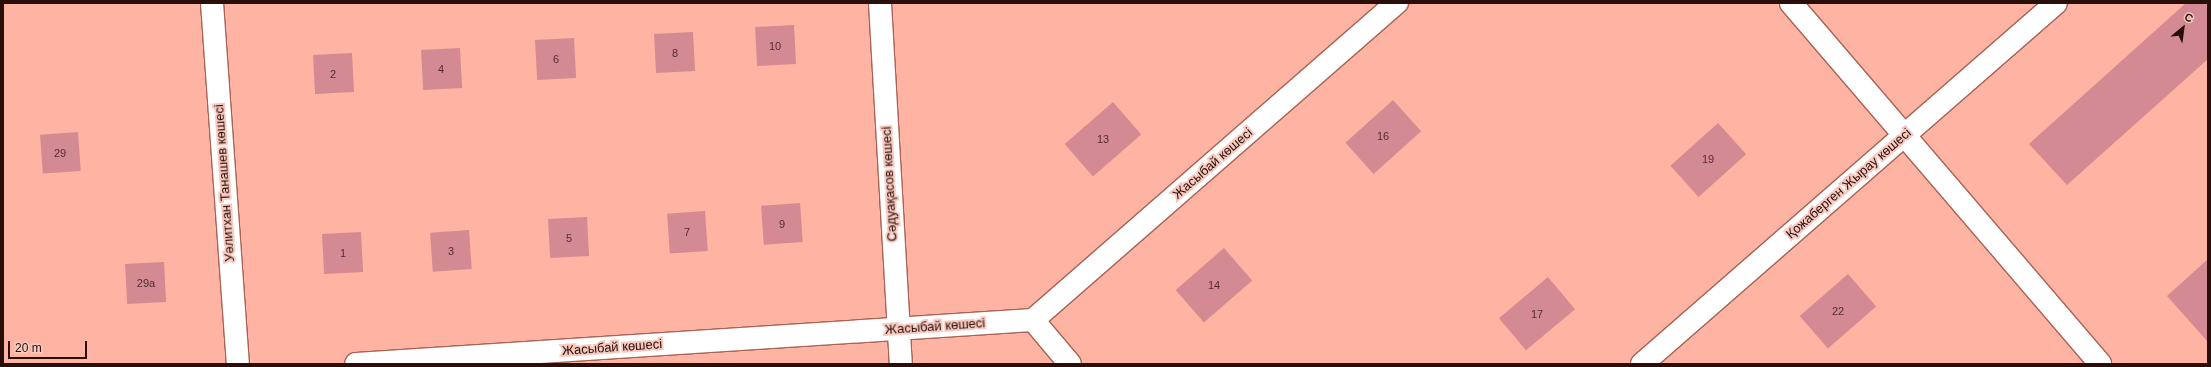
<!DOCTYPE html>
<meta charset="utf-8">
<style>
body{margin:0}
#map{position:relative;width:2211px;height:367px;overflow:hidden;background:#feb3a3;font-family:Helvetica,sans-serif}
div>[style]{position:absolute}
.building>*{inset:0;background:#d48a92;transform-origin:0 0}
.roads{filter:drop-shadow(1px 0 #a76356) drop-shadow(-1px 0 #a76356) drop-shadow(0 1px #a76356) drop-shadow(0 -1px #a76356)}
.minor>*{height:22px;margin:-11px;padding:0 11px;transform-origin:11px;border-radius:11px;background:#fff}
span{translate:-50% -50%;white-space:nowrap;text-align:center;line-height:1.15;-webkit-text-stroke:4px #f7c9bf;paint-order:stroke}
.number-label{font-size:11px;color:#542d2b}
.number-label span{-webkit-text-stroke-width:0}
.street-label{font-size:13px;color:#290e09}
.frame{position:absolute;inset:0;border:4px solid #290e09;pointer-events:none}
.north{position:absolute;left:2163px;top:8px;width:40px;height:40px;-webkit-text-stroke:3px #f7c9bf;paint-order:stroke;rotate:29deg;font-size:11px;font-weight:700;line-height:16px;text-align:center;color:#290e09}
.north::after{content:'';display:block;margin:auto;width:14px;height:18px;background:#290e09;clip-path:polygon(50% 0,100% 100%,50% 72%,0 100%)}
.scale{position:absolute;left:8px;top:341px;width:79px;height:18px;box-sizing:border-box;border:2px solid #290e09;border-top:0;padding-left:5px;font-size:12px;line-height:14px;white-space:nowrap;color:#290e09;-webkit-text-stroke:3px #f7c9bf;paint-order:stroke}
</style>
<div id="map">
<div class="building">
<div style="clip-path:polygon(2186px 3px,2208px 3px,2208px 59px,2067px 185px,2029px 144px)"></div>
<div style="left:794px;top:25px;width:39px;height:39px;rotate:87deg"></div>
<div style="left:693px;top:32px;width:39px;height:39px;rotate:87deg"></div>
<div style="left:574px;top:38px;width:40px;height:39px;rotate:87deg"></div>
<div style="left:460px;top:48px;width:40px;height:39px;rotate:87deg"></div>
<div style="left:352px;top:53px;width:39px;height:39px;rotate:87deg"></div>
<div style="left:1393px;top:100px;width:42px;height:64px;rotate:48deg"></div>
<div style="left:1113px;top:102px;width:43px;height:64px;rotate:49deg"></div>
<div style="left:1718px;top:123px;width:42px;height:64px;rotate:48deg"></div>
<div style="left:78px;top:132px;width:39px;height:38px;rotate:86deg"></div>
<div style="left:800px;top:203px;width:39px;height:39px;rotate:86deg"></div>
<div style="left:705px;top:211px;width:40px;height:38px;rotate:86deg"></div>
<div style="left:587px;top:217px;width:39px;height:39px;rotate:87deg"></div>
<div style="left:469px;top:230px;width:39px;height:39px;rotate:86deg"></div>
<div style="left:361px;top:232px;width:40px;height:39px;rotate:87deg"></div>
<div style="left:1224px;top:248px;width:43px;height:64px;rotate:49deg"></div>
<div style="clip-path:polygon(2208px 259px,2208px 342px,2167px 296px)"></div>
<div style="left:164px;top:262px;width:40px;height:39px;rotate:87deg"></div>
<div style="left:1848px;top:274px;width:43px;height:64px;rotate:49deg"></div>
<div style="left:1548px;top:277px;width:42px;height:64px;rotate:50deg"></div>
</div>
<div class="roads">
<div class="minor">
<div style="left:212px;top:3px;width:362px;rotate:85.9deg"></div>
<div style="left:880px;top:3px;width:362px;rotate:86.7deg"></div>
<div style="left:1791px;top:3px;width:475px;rotate:49.4deg"></div>
<div style="left:1033px;top:320px;width:57px;rotate:49.9deg"></div>
<div style="left:356px;top:364px;width:678px;rotate:-3.72deg"></div>
<div style="left:1033px;top:320px;width:483px;rotate:-41.1deg"></div>
<div style="left:1642px;top:364px;width:549px;rotate:-41.09deg"></div>
</div>
</div>
<div class="number-label">
<span style="left:775px;top:46px">10</span>
<span style="left:675px;top:53px">8</span>
<span style="left:556px;top:59px">6</span>
<span style="left:441px;top:69px">4</span>
<span style="left:333px;top:74px">2</span>
<span style="left:1383px;top:136px">16</span>
<span style="left:1103px;top:139px">13</span>
<span style="left:60px;top:153px">29</span>
<span style="left:1708px;top:159px">19</span>
<span style="left:782px;top:224px">9</span>
<span style="left:687px;top:232px">7</span>
<span style="left:569px;top:238px">5</span>
<span style="left:451px;top:251px">3</span>
<span style="left:343px;top:253px">1</span>
<span style="left:146px;top:283px">29а</span>
<span style="left:1214px;top:285px">14</span>
<span style="left:1838px;top:311px">22</span>
<span style="left:1537px;top:314px">17</span>
</div>
<div class="street-label">
<span style="left:1213px;top:164px;rotate:-41deg">Жасыбай көшесі</span>
<span style="left:225px;top:183px;rotate:-94deg">Уәлитхан Танашев көшесі</span>
<span style="left:890px;top:184px;rotate:-93deg">Сәдуақасов көшесі</span>
<span style="left:1849px;top:184px;rotate:-41deg">Қожаберген Жырау көшесі</span>
<span style="left:935px;top:327px;rotate:-4deg">Жасыбай көшесі</span>
<span style="left:612px;top:348px;rotate:-4deg">Жасыбай көшесі</span>
</div>
<div class="frame"></div>
<div class="north">С</div>
<div class="scale">20 m</div>
</div>
